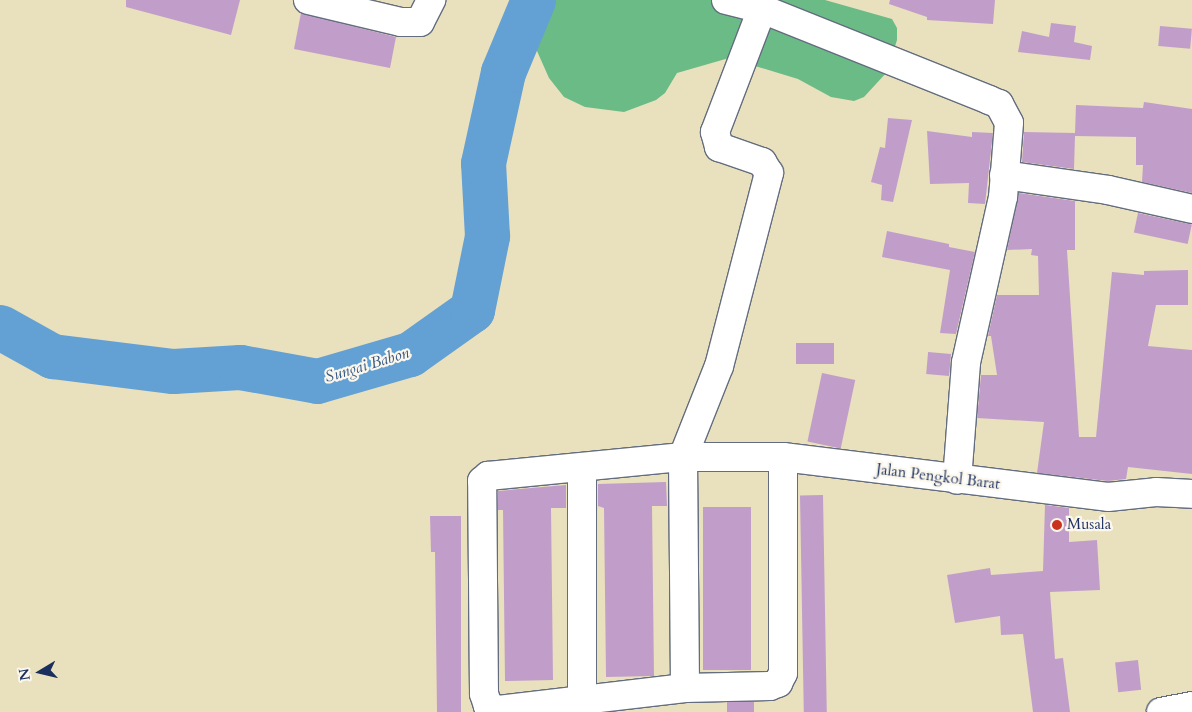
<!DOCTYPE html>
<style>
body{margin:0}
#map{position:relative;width:1192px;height:712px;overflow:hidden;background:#e9e0bd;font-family:Cardo,serif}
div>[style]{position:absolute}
.forest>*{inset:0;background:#6abb86}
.river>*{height:45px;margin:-22.5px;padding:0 22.5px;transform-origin:22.5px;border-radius:22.5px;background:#63a0d4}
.building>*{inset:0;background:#c19ec9;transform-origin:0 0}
.roads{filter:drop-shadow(1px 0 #636d7f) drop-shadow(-1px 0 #636d7f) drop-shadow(0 1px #636d7f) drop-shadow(0 -1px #636d7f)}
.minor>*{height:28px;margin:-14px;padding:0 14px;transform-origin:14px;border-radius:14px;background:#fff}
.dots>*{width:14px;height:14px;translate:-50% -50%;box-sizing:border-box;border:2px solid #fbf7ec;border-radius:50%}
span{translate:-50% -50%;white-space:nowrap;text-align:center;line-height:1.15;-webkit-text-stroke:4.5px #fbf7ec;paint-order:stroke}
.street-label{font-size:15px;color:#1b2f5e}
.poi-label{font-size:15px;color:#1b2f5e}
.left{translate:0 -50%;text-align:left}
.water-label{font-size:16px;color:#345787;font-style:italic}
.north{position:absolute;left:15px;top:647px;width:50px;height:50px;-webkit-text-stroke:4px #fbf7ec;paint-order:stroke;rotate:261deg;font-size:14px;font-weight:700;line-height:20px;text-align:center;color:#1b2f5e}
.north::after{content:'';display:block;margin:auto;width:18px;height:22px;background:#1b2f5e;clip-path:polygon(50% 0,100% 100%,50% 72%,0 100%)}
</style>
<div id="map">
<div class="forest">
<div style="clip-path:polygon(522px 0,825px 0,892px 19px,897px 28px,897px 40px,887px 72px,864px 97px,854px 101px,831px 97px,798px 79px,729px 58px,677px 73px,665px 93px,656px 100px,624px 112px,585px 107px,564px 97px,549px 78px,529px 33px)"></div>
</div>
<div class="river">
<div style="left:0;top:327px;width:60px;rotate:29.1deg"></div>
<div style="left:52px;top:356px;width:122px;rotate:7.1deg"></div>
<div style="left:173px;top:371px;width:67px;rotate:-3.4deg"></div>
<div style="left:240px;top:367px;width:78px;rotate:10.3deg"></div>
<div style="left:317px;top:381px;width:97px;rotate:-16.2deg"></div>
<div style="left:410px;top:354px;width:76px;rotate:-35.4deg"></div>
<div style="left:472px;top:310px;width:76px;rotate:-78.5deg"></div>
<div style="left:487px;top:236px;width:73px;rotate:-93.1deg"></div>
<div style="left:483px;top:163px;width:93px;rotate:-77.6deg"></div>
<div style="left:503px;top:72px;width:78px;rotate:-67.4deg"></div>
</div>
<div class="building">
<div style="clip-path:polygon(126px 0,240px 0,231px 35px,126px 7px)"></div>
<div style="clip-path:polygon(890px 0,995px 0,993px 24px,927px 20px,927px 17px,889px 4px)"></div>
<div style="clip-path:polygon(301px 13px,396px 37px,390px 68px,294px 49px)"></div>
<div style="clip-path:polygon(1051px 23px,1076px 26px,1074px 42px,1092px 46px,1090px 60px,1018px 52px,1022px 31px,1049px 37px)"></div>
<div style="left:1160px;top:26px;width:32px;height:20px;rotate:5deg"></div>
<div style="clip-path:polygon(1144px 102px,1192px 109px,1192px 193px,1142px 182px,1143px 165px,1136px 165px,1136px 137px,1075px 136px,1074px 169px,1022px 162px,1024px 132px,1075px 133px,1076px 105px,1143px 108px)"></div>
<div style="clip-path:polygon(888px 118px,912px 120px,893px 202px,881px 200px,882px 185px,871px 182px,880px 147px,885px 148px)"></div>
<div style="clip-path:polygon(927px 131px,972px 137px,972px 132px,993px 133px,985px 204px,968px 203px,969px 183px,930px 184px)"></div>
<div style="clip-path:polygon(1019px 193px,1075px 201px,1075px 250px,1067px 250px,1079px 437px,1096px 437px,1112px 272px,1144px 275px,1144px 271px,1188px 270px,1188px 305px,1156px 305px,1148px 346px,1192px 350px,1192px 474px,1128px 467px,1126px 479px,1108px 481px,1037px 473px,1044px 422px,977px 418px,981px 375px,997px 375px,991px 336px,988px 336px,997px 295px,1039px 295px,1038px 256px,1031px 255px,1032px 249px,1007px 250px)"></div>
<div style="left:1138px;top:213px;width:55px;height:20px;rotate:12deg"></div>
<div style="clip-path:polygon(887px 231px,949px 244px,949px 247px,975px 252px,956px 334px,940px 333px,950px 270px,882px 257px)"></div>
<div style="left:834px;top:343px;width:21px;height:38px;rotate:90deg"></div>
<div style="left:951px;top:354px;width:22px;height:23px;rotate:95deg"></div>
<div style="left:822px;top:373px;width:34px;height:70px;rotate:12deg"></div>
<div style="clip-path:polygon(666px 482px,667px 506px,652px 506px,654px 676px,606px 677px,604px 508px,598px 506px,598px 484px)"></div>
<div style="clip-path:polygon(566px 485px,566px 508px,551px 508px,553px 680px,505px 681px,503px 510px,498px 510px,498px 491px)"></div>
<div style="left:823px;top:495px;width:217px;height:23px;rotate:89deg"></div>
<div style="clip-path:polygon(1045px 505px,1069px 508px,1069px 542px,1097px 540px,1100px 590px,1050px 592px,1055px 659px,1063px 658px,1070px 712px,1033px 712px,1023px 634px,1001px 635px,1000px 616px,955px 623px,947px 575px,990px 568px,991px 575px,1043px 571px)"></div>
<div style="left:703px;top:507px;width:48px;height:163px"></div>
<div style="clip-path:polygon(430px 516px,461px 516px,461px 712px,437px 712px,435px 552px,431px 552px)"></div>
<div style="left:1138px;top:660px;width:30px;height:23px;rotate:84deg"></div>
<div style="left:754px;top:702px;width:10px;height:27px;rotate:90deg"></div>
</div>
<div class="roads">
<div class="minor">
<div style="left:308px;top:0;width:96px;rotate:13.3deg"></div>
<div style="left:401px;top:22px;width:19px"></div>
<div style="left:420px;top:22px;width:25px;rotate:-63deg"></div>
<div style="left:726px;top:0;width:37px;rotate:14deg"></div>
<div style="left:762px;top:9px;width:245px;rotate:21.8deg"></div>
<div style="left:989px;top:100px;width:11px;rotate:22deg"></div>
<div style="left:999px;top:104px;width:21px;rotate:62deg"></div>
<div style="left:1009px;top:123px;width:74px;rotate:94.6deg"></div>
<div style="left:1003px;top:197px;width:170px;rotate:102.6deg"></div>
<div style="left:966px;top:363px;width:117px;rotate:94.4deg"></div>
<div style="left:762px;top:9px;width:132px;rotate:110.9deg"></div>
<div style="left:715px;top:132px;width:16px;rotate:75deg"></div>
<div style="left:719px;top:147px;width:46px;rotate:19.2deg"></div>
<div style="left:762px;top:162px;width:13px;rotate:58deg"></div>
<div style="left:769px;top:173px;width:199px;rotate:104.5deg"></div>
<div style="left:719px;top:366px;width:98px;rotate:111.6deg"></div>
<div style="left:683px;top:457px;width:231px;rotate:89.5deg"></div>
<div style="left:685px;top:688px;width:85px;rotate:-1.3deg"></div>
<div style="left:770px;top:686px;width:9px;rotate:-21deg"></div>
<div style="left:778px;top:683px;width:11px;rotate:-63deg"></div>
<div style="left:783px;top:673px;width:216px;rotate:-90deg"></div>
<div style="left:1004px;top:175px;width:105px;rotate:8.2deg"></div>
<div style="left:1108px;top:190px;width:86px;rotate:12.7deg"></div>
<div style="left:582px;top:468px;width:232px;rotate:90deg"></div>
<div style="left:685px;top:688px;width:188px;rotate:173.3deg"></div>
<div style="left:498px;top:710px;width:11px;rotate:-158deg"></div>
<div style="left:488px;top:706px;width:13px;rotate:-108deg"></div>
<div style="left:484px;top:694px;width:213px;rotate:-90.5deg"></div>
<div style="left:482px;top:481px;width:8px;rotate:-40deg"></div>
<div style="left:488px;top:476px;width:196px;rotate:-5.6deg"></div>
<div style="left:683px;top:457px;width:100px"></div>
<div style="left:783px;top:457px;width:327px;rotate:7deg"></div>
<div style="left:1108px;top:497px;width:48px;rotate:-5.9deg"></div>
<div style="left:1156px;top:492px;width:36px;rotate:3deg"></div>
<div style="left:1161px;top:712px;width:32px;rotate:-11deg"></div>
</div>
</div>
<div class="dots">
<div style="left:1057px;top:525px;background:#c8321e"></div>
</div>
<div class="street-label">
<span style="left:938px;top:477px;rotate:7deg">Jalan Pengkol Barat</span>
</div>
<div class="poi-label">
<span class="left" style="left:1067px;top:525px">Musala</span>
</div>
<div class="water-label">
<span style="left:367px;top:365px;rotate:-17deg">Sungai Babon</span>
</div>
<div class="north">N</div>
</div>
